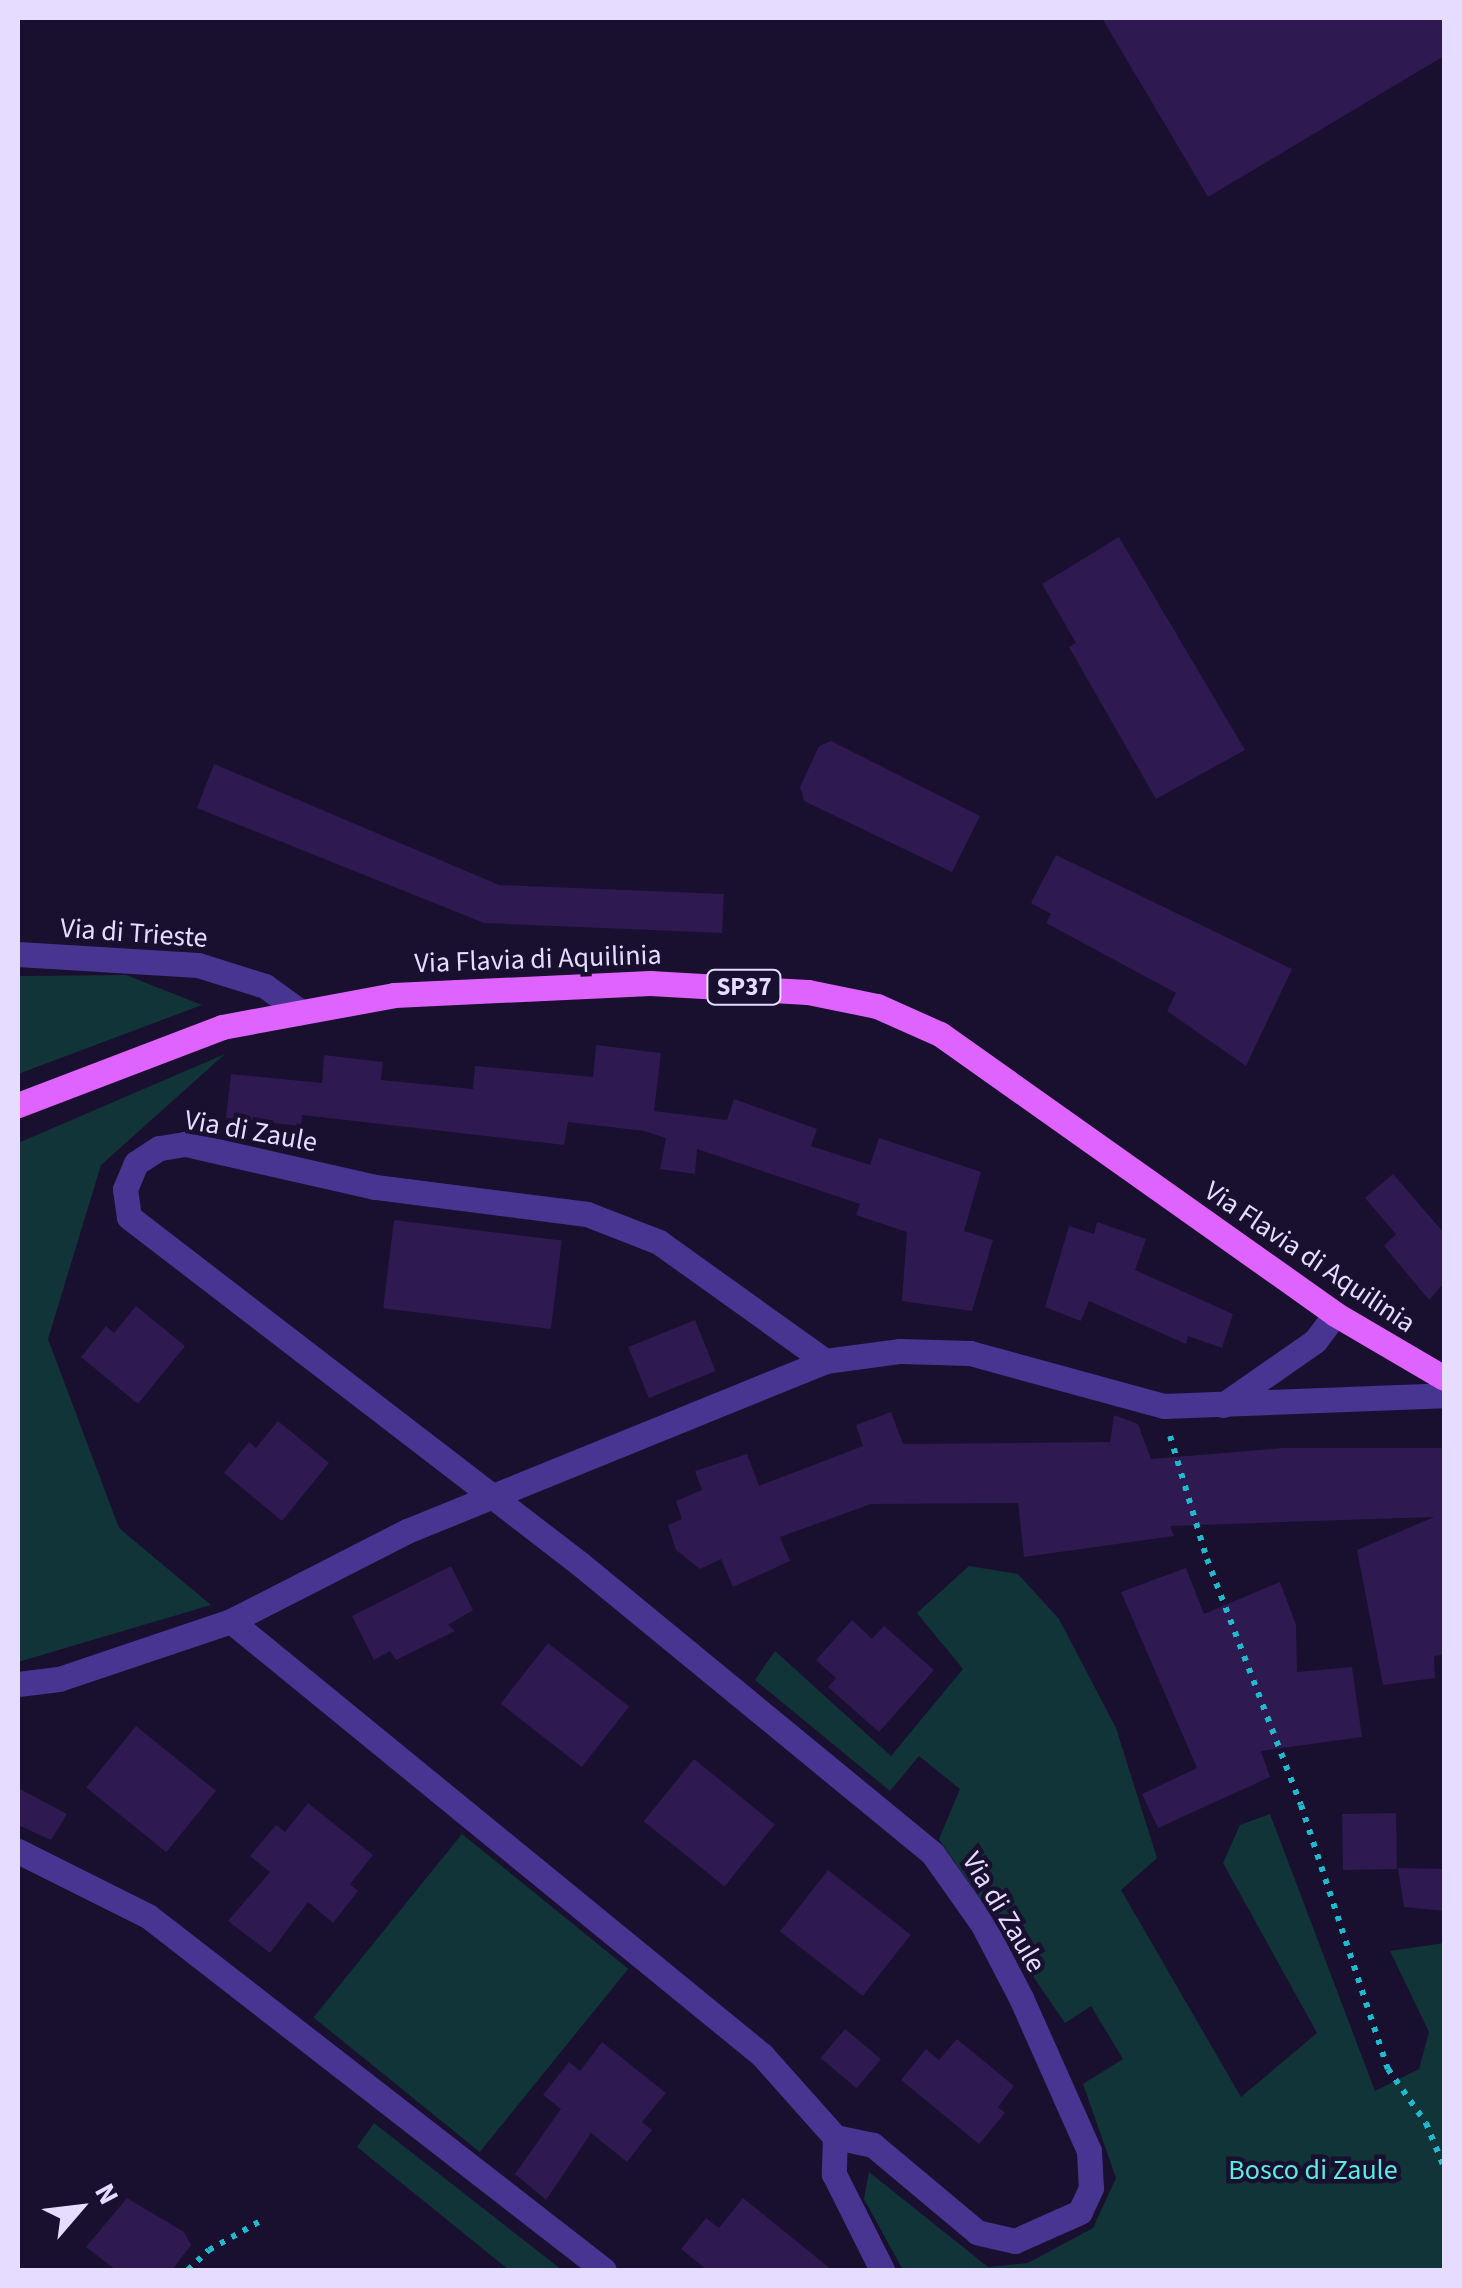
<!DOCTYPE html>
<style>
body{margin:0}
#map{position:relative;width:1462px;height:2288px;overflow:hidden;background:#190f2e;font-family:"Source Sans 3",sans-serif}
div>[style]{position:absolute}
.green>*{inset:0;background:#113439;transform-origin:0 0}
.building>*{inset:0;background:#2e1951;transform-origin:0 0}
.path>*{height:6px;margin-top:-3px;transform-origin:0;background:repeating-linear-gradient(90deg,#23b9cc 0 5px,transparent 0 13px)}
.minor>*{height:25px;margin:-12.5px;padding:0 12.5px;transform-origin:12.5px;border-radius:12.5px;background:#483592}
.tertiary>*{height:25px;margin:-12.5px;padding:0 12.5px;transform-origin:12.5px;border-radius:12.5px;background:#483592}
.primary>*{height:25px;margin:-12.5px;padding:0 12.5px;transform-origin:12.5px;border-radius:12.5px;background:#df63ff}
span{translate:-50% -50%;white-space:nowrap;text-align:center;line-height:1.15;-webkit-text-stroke:9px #190f2e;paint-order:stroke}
.shield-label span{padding:2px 8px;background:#190f2e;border:2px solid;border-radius:8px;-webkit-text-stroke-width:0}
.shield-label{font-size:25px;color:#e6dcff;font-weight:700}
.street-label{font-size:28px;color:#e6dcff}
.park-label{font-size:28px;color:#5aede1}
.frame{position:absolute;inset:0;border:20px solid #e6dcff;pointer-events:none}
.north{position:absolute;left:30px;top:2158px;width:100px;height:100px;-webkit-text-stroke:8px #190f2e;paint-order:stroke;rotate:62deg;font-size:28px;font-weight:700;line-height:40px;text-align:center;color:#e6dcff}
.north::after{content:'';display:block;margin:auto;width:35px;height:45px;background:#e6dcff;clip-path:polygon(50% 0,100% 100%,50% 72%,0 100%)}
</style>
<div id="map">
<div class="green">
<div style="clip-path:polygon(126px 975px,202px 1005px,18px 1074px,18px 976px)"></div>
<div style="clip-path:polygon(225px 1054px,101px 1165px,48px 1339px,119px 1528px,211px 1605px,18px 1662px,18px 1143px)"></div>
<div style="clip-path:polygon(969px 1566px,1018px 1574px,1059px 1619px,1116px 1728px,1157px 1858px,1121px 1890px,1241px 2097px,1317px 2033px,1223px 1863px,1240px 1825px,1270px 1814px,1375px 2091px,1419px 2069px,1429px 2032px,1390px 1951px,1444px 1943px,1444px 2270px,903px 2270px,864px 2199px,869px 2172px,988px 2267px,1028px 2263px,1093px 2228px,1116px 2178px,1083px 2084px,1123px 2059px,1091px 2006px,1065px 2023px,939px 1839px,960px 1789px,919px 1756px,890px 1791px,755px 1680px,775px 1651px,891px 1756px,963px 1669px,917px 1613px)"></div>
<div style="left:462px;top:1834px;width:214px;height:236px;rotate:39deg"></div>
<div style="clip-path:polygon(374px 2123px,562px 2270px,509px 2270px,357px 2147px)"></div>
</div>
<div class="building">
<div style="clip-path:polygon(1102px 18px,1444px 18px,1444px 56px,1208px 197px)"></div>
<div style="clip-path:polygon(1119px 537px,1245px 750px,1156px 799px,1069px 647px,1076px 643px,1042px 584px)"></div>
<div style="clip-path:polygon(831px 741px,980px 816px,952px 872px,804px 801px,800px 787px,819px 746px)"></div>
<div style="clip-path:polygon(214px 764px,499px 885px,724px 894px,722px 933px,484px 923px,197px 808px)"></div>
<div style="clip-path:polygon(1056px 855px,1292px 969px,1246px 1066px,1167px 1011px,1176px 993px,1046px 923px,1051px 914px,1031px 903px)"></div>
<div style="clip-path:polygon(596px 1045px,661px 1053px,654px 1111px,727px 1120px,734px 1099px,817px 1129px,811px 1146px,870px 1165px,879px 1138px,981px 1172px,964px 1231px,993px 1240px,972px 1311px,902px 1301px,907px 1232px,856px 1215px,860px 1204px,697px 1149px,695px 1174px,660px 1169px,666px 1138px,644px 1131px,568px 1122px,564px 1145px,302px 1115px,301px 1126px,226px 1118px,231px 1074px,322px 1083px,324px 1055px,383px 1062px,381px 1080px,473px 1089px,475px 1066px,593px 1077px)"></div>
<div style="clip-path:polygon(1393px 1174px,1444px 1233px,1444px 1283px,1429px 1300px,1384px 1246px,1396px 1234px,1365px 1198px)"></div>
<div style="left:394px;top:1220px;width:169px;height:89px;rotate:7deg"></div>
<div style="clip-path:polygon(1097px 1222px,1146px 1239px,1135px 1270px,1233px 1314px,1222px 1348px,1188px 1336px,1186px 1344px,1089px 1301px,1081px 1321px,1045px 1307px,1069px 1226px,1094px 1234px)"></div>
<div style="clip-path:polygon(136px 1306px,185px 1346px,138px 1404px,81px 1357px,106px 1326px,114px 1333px)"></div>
<div style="left:695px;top:1320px;width:55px;height:72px;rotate:68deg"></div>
<div style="clip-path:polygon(891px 1412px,903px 1444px,1110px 1442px,1114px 1415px,1138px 1424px,1151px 1459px,1283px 1448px,1444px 1448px,1444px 1655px,1434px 1656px,1435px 1678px,1383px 1685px,1357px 1550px,1434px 1517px,1170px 1526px,1174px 1536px,1024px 1557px,1018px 1503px,871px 1504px,780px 1537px,790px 1561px,733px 1587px,721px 1559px,700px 1569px,676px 1550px,668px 1525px,682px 1519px,676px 1501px,702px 1490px,695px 1471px,747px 1454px,759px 1486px,863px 1446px,856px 1425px)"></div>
<div style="clip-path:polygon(278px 1421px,329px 1463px,282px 1521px,224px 1473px,249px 1442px,256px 1448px)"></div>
<div style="clip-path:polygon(451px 1566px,473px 1610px,448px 1625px,455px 1631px,396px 1660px,390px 1651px,374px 1660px,352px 1616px)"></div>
<div style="clip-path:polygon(1186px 1568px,1204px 1614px,1280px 1582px,1296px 1625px,1297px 1672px,1352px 1667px,1362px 1737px,1261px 1751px,1270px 1777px,1158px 1828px,1142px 1794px,1197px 1768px,1121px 1592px)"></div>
<div style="clip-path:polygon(852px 1620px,872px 1639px,884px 1626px,934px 1670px,879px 1732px,828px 1687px,836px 1678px,816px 1660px)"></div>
<div style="left:548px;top:1643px;width:103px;height:77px;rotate:38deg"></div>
<div style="left:136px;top:1726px;width:103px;height:79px;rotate:39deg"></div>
<div style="left:694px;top:1759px;width:104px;height:80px;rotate:39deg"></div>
<div style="clip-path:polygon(18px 1788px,67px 1814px,51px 1840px,18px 1825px)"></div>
<div style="clip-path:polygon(308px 1803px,373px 1855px,350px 1884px,358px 1891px,333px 1923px,308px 1902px,270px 1953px,228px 1921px,270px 1872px,250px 1856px,276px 1825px,285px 1832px)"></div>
<div style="left:1396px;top:1813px;width:56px;height:54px;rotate:89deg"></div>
<div style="clip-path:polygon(1398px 1868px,1444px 1869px,1444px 1911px,1404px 1907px)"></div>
<div style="left:828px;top:1870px;width:105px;height:78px;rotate:38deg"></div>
<div style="left:845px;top:2029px;width:47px;height:38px;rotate:40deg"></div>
<div style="clip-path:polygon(957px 2039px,1014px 2086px,998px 2107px,1005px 2113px,979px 2144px,901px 2080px,926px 2049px,939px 2060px)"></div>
<div style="clip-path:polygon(602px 2042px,666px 2093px,642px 2122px,652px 2130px,627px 2162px,591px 2133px,546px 2200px,515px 2174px,561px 2109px,543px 2095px,569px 2062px,580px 2071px)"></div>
<div style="clip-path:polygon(127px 2198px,184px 2232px,191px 2245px,172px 2270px,116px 2270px,86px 2247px)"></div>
<div style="clip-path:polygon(743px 2198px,832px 2270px,707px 2270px,681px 2249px,706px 2218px,719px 2228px)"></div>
</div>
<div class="path">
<div style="left:1170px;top:1436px;width:128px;rotate:73.3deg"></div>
<div style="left:1207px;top:1559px;width:263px;rotate:69.1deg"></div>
<div style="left:1301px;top:1805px;width:278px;rotate:71.8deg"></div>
<div style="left:1388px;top:2069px;width:66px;rotate:54.9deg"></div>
<div style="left:1426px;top:2123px;width:48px;rotate:67.8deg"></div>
<div style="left:188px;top:2270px;width:29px;rotate:-44deg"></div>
<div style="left:209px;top:2250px;width:63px;rotate:-29.4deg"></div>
</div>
<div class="minor">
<div style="left:825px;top:1361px;width:204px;rotate:-144.4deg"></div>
<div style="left:659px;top:1242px;width:77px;rotate:-158.7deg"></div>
<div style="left:587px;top:1214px;width:214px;rotate:-172.7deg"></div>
<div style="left:375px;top:1187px;width:195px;rotate:-167.2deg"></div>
<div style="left:185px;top:1144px;width:26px;rotate:171deg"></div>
<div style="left:159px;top:1148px;width:27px;rotate:147deg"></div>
<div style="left:136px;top:1163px;width:28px;rotate:113deg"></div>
<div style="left:125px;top:1189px;width:28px;rotate:82deg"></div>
<div style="left:129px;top:1217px;width:568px;rotate:37.56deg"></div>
<div style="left:579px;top:1563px;width:458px;rotate:39.4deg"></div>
<div style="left:933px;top:1854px;width:87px;rotate:54.8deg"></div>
<div style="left:983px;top:1925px;width:82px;rotate:62.5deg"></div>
<div style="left:1021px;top:1998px;width:167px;rotate:66deg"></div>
<div style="left:1089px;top:2151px;width:37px;rotate:87deg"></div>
<div style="left:1091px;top:2188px;width:26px;rotate:115deg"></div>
<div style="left:1080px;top:2212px;width:71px;rotate:156deg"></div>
<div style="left:1015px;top:2241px;width:39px;rotate:-167deg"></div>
<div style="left:977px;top:2232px;width:136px;rotate:-140.1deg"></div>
<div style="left:873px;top:2145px;width:39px;rotate:-168deg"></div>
<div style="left:1223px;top:1405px;width:112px;rotate:-34.8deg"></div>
<div style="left:1315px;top:1341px;width:34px;rotate:-53deg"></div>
<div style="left:231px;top:1621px;width:686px;rotate:39.26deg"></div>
<div style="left:762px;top:2055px;width:110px;rotate:48.3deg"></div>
<div style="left:835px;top:2137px;width:37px;rotate:92deg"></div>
<div style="left:834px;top:2174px;width:107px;rotate:63.4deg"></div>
<div style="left:18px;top:1684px;width:41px;rotate:-7deg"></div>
<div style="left:59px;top:1679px;width:182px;rotate:-18.6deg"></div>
<div style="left:231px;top:1621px;width:198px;rotate:-27.1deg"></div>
<div style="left:407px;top:1531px;width:451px;rotate:-22.1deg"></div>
<div style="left:825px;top:1361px;width:76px;rotate:-7.6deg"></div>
<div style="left:900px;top:1351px;width:70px;rotate:1.6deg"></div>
<div style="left:970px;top:1353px;width:201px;rotate:15.3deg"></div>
<div style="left:1164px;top:1406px;width:280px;rotate:-2.2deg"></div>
<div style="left:18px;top:1851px;width:145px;rotate:26.6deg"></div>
<div style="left:148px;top:1916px;width:577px;rotate:37.82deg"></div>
</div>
<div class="tertiary">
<div style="left:18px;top:954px;width:180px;rotate:3.5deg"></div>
<div style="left:198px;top:965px;width:70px;rotate:17.4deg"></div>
<div style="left:265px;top:986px;width:39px;rotate:36deg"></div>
</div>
<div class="primary">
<div style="left:18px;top:1105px;width:218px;rotate:-20.9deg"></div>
<div style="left:222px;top:1027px;width:175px;rotate:-10.5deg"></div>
<div style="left:394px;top:995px;width:256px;rotate:-2.7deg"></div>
<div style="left:650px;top:983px;width:158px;rotate:3.3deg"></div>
<div style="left:808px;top:992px;width:70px;rotate:11.5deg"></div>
<div style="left:877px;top:1006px;width:69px;rotate:24deg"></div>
<div style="left:940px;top:1034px;width:484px;rotate:35.3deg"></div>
<div style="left:1335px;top:1314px;width:126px;rotate:30.4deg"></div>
</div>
<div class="shield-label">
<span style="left:744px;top:987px">SP37</span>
</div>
<div class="street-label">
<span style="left:134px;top:933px;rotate:4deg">Via di Trieste</span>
<span style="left:538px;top:959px;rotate:-2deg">Via Flavia di Aquilinia</span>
<span style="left:251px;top:1131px;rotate:10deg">Via di Zaule</span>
<span style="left:1310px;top:1257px;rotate:34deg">Via Flavia di Aquilinia</span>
<span style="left:1004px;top:1912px;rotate:59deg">Via di Zaule</span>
</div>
<div class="park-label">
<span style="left:1313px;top:2170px">Bosco di Zaule</span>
</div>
<div class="frame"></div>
<div class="north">N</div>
</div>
